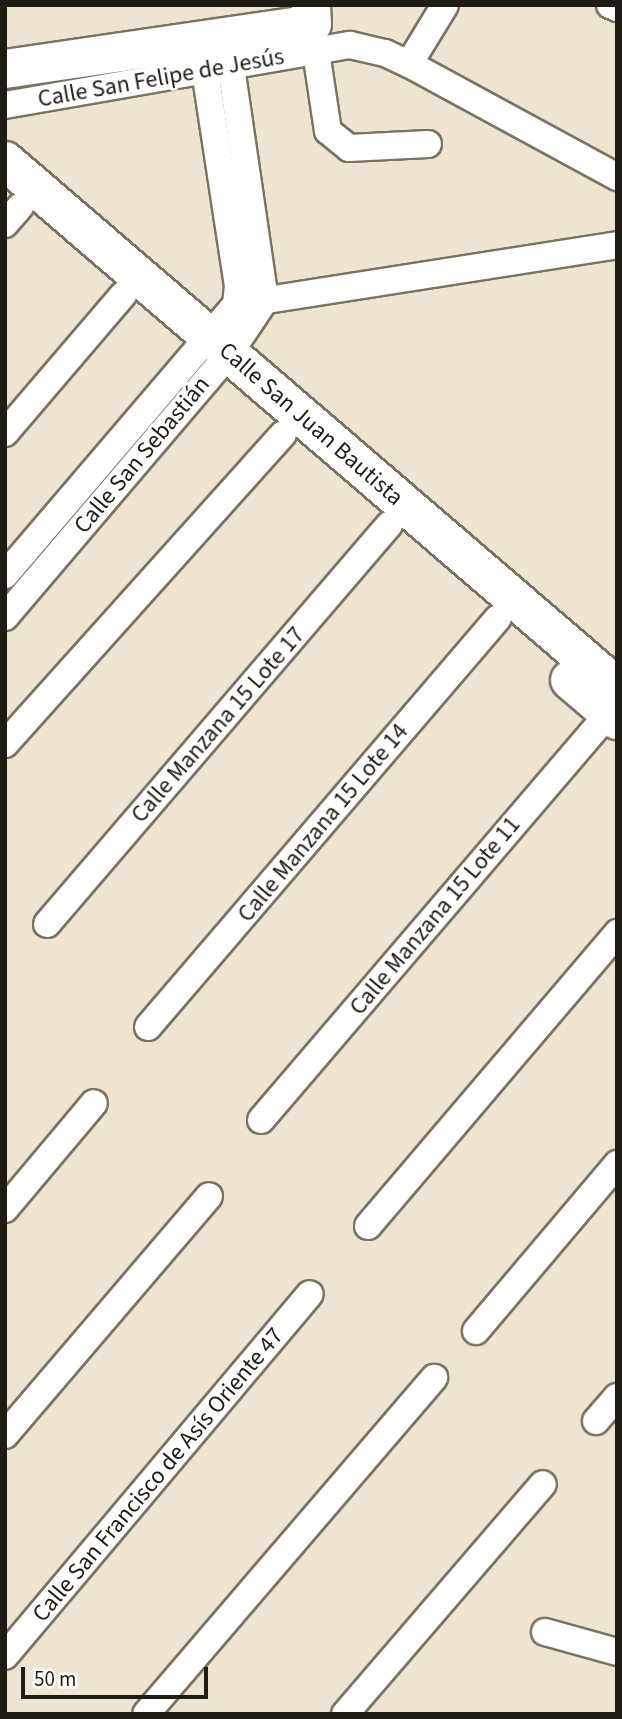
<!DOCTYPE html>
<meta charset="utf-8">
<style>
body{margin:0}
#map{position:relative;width:622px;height:1719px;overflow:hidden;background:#ede4d3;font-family:"Source Sans 3",sans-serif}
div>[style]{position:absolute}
.roads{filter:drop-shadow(2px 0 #7a7263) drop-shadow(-2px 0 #7a7263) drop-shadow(0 2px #7a7263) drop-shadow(0 -2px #7a7263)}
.street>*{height:26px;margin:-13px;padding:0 13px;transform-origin:13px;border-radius:13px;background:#fff}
.secondary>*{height:38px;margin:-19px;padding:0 19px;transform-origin:19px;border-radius:19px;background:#fff}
span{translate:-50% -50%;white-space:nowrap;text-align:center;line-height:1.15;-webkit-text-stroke:5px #fff;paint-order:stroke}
.street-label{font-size:24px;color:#1f1b15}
.frame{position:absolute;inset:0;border:7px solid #1f1b15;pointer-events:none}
.scale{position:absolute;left:21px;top:1667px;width:187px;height:32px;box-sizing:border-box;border:4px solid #1f1b15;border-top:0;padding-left:9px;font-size:21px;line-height:24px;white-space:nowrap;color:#1f1b15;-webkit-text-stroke:5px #fff;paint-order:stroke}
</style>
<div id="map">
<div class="roads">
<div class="street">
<div style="left:610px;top:5px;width:8px;rotate:23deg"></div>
<div style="left:313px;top:32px;width:100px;rotate:81.4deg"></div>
<div style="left:328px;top:131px;width:27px;rotate:39deg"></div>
<div style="left:349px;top:148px;width:79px;rotate:-2.9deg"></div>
<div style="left:409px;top:64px;width:69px;rotate:-58.6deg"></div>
<div style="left:5px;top:105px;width:350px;rotate:-9.9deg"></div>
<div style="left:350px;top:45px;width:36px;rotate:13deg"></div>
<div style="left:385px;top:53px;width:26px;rotate:25deg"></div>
<div style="left:409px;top:64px;width:237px;rotate:28.5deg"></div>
<div style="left:5px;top:224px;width:23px;rotate:-49deg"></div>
<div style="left:248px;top:303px;width:374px;rotate:-8.9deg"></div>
<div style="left:5px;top:433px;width:182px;rotate:-49.5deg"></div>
<div style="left:5px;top:575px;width:355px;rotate:-49.5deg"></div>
<div style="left:236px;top:305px;width:19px;rotate:-84deg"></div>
<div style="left:238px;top:286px;width:233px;rotate:-98.7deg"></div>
<div style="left:5px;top:617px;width:345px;rotate:-49.6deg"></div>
<div style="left:229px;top:354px;width:65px;rotate:-56.3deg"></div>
<div style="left:265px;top:300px;width:265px;rotate:-98.3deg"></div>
<div style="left:5px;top:744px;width:416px;rotate:-48.1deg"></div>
<div style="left:47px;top:924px;width:526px;rotate:-49.4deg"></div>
<div style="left:148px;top:1027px;width:538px;rotate:-49.44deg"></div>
<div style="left:261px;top:1120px;width:535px;rotate:-49.47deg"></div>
<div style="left:5px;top:1209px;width:138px;rotate:-50deg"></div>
<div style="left:368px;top:1226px;width:385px;rotate:-49.6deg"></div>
<div style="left:476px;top:1331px;width:219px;rotate:-49.8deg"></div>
<div style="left:596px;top:1421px;width:32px;rotate:-49deg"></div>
<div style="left:5px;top:1435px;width:314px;rotate:-49.5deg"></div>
<div style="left:545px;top:1632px;width:75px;rotate:15.5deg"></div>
<div style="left:5px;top:1656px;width:473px;rotate:-49.9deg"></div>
<div style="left:146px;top:1714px;width:443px;rotate:-49.4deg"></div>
<div style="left:345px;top:1714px;width:303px;rotate:-49.3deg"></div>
</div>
<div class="secondary">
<div style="left:5px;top:69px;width:310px;rotate:-8.3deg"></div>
<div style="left:312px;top:24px;width:19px;rotate:-93deg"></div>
<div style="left:5px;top:161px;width:807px;rotate:40.68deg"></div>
<div style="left:570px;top:680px;width:62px;rotate:40.4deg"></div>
</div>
</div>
<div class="street-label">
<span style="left:161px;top:78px;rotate:-10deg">Calle San Felipe de Jesús</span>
<span style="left:311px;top:424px;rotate:41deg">Calle San Juan Bautista</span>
<span style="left:142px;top:455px;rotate:-50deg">Calle San Sebastián</span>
<span style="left:218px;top:725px;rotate:-49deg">Calle Manzana 15 Lote 17</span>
<span style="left:323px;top:823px;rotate:-50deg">Calle Manzana 15 Lote 14</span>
<span style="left:435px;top:916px;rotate:-50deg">Calle Manzana 15 Lote 11</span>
<span style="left:158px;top:1475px;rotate:-50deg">Calle San Francisco de Asís Oriente 47</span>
</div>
<div class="frame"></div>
<div class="scale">50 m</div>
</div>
